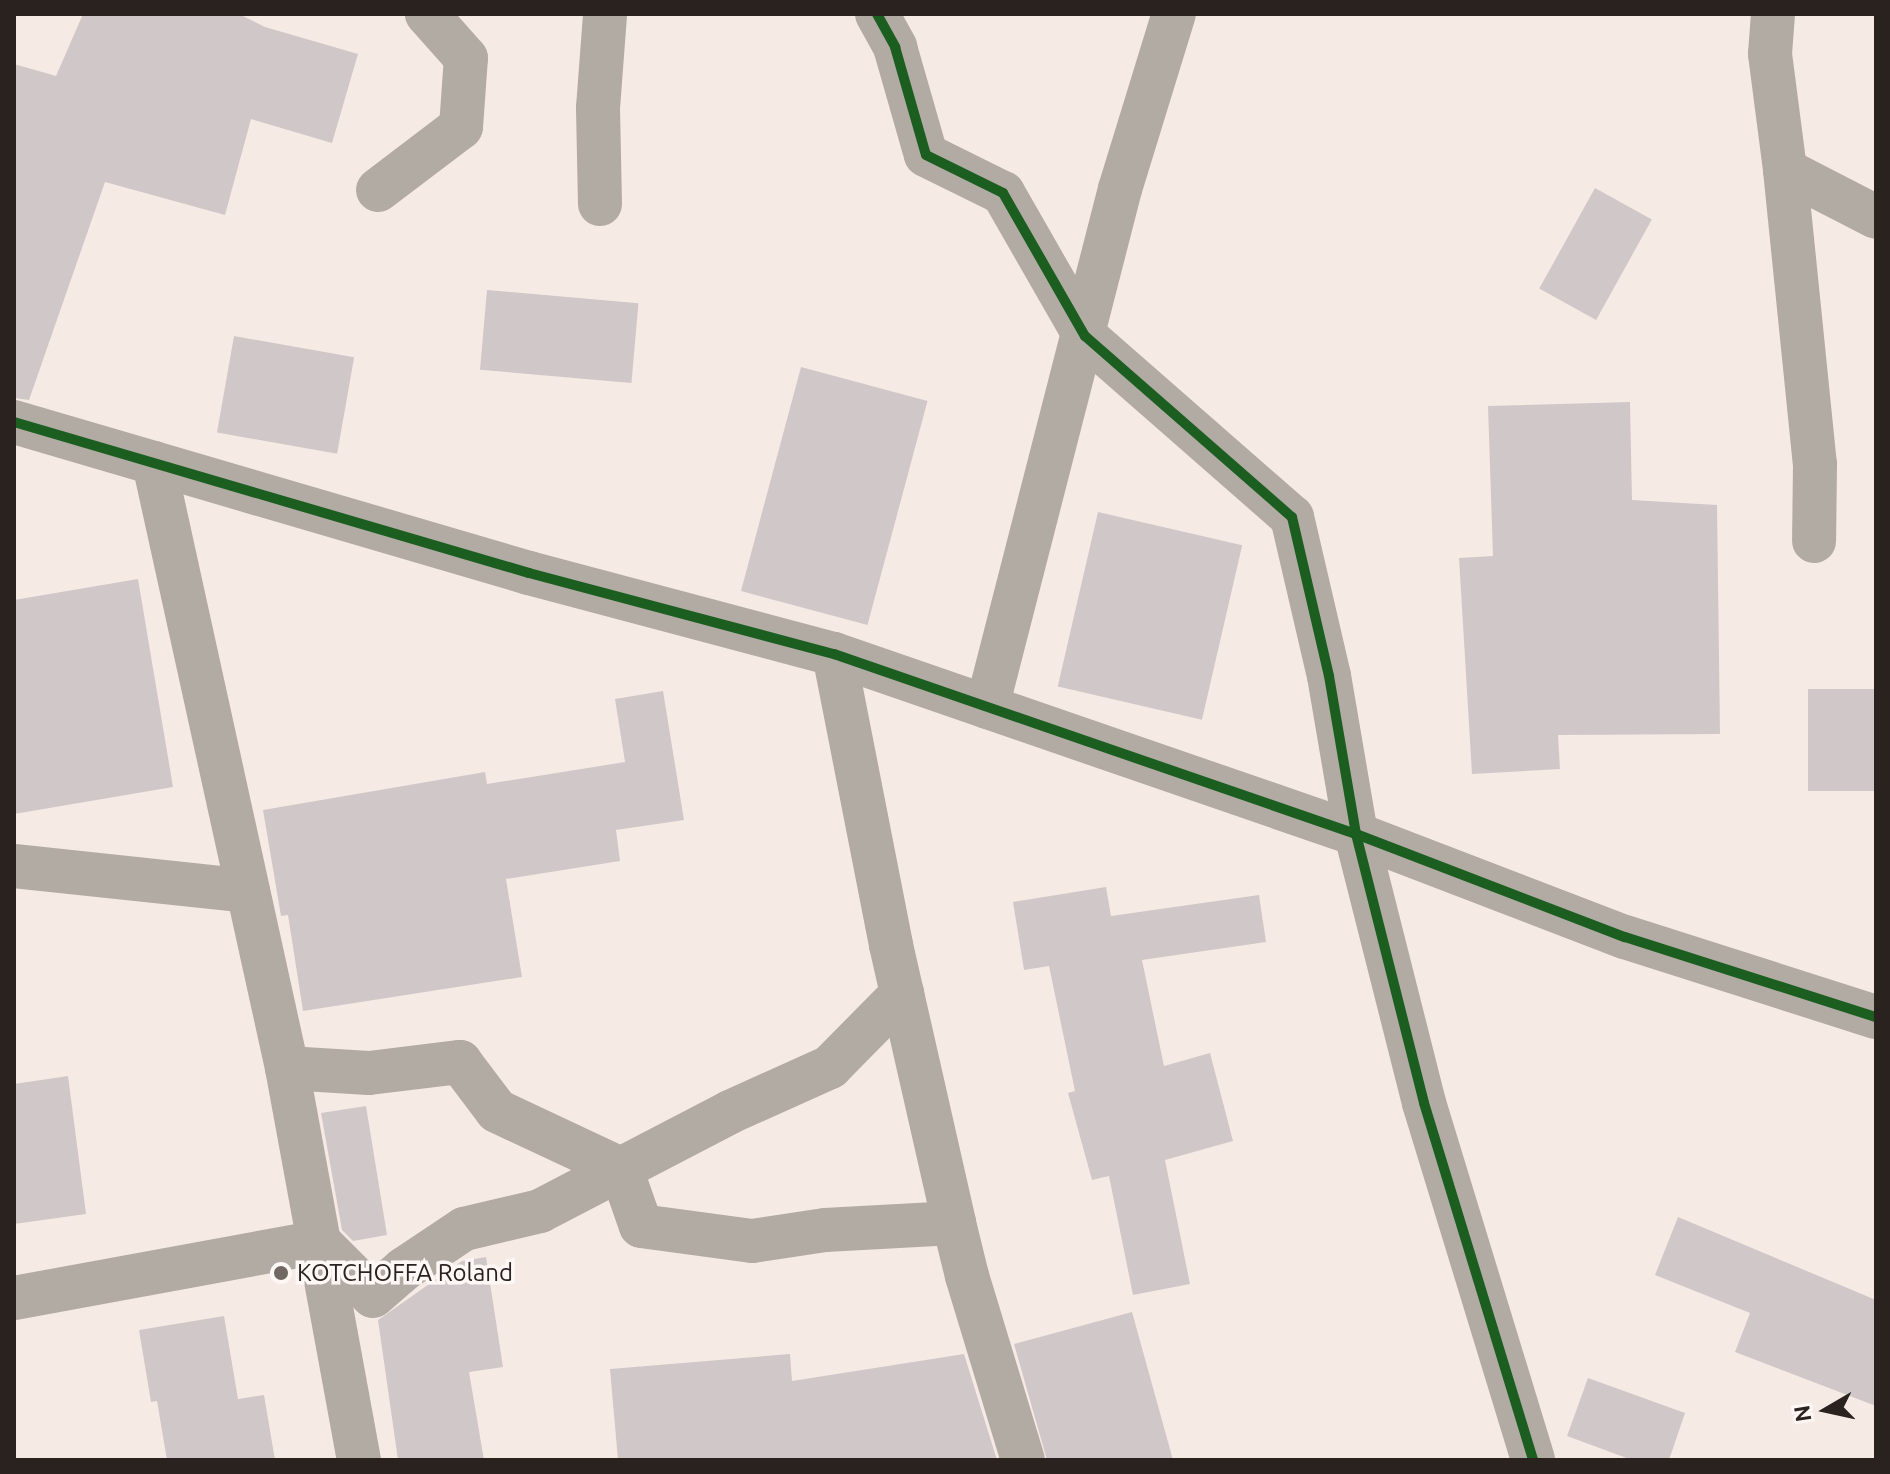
<!DOCTYPE html>
<style>
body{margin:0}
#map{position:relative;width:1890px;height:1474px;overflow:hidden;background:#f6eae4;font-family:Ubuntu,sans-serif}
div>[style]{position:absolute}
.building>*{inset:0;background:#d0c8c8;transform-origin:0 0}
.street>*{height:44px;margin:-22px;padding:0 22px;transform-origin:22px;border-radius:22px;background:#b1aba4}
.cycleway>*{height:10px;margin:-5px;padding:0 5px;transform-origin:5px;border-radius:5px;background:#1b5e20}
.dots>*{width:22px;height:22px;translate:-50% -50%;box-sizing:border-box;border:4px solid #fdf8f6;border-radius:50%}
span{translate:-50% -50%;white-space:nowrap;text-align:center;line-height:1.15;-webkit-text-stroke:7px #fdf8f6;paint-order:stroke}
.poi-label{font-size:24px;color:#2a221e}
.left{translate:0 -50%;text-align:left}
.frame{position:absolute;inset:0;border:16px solid #2a221e;pointer-events:none}
.north{position:absolute;left:1786px;top:1370px;width:80px;height:80px;-webkit-text-stroke:6px #fdf8f6;paint-order:stroke;rotate:261deg;font-size:22px;font-weight:700;line-height:32px;text-align:center;color:#2a221e}
.north::after{content:'';display:block;margin:auto;width:28px;height:36px;background:#2a221e;clip-path:polygon(50% 0,100% 100%,50% 72%,0 100%)}
</style>
<div id="map">
<div class="building">
<div style="clip-path:polygon(83px 14px,239px 14px,265px 27px,358px 54px,332px 143px,251px 119px,225px 215px,105px 182px,29px 400px,14px 398px,14px 64px,56px 76px)"></div>
<div style="left:1595px;top:188px;width:65px;height:115px;rotate:29deg"></div>
<div style="left:487px;top:290px;width:152px;height:80px;rotate:5deg"></div>
<div style="left:234px;top:336px;width:122px;height:98px;rotate:10deg"></div>
<div style="left:801px;top:367px;width:131px;height:232px;rotate:15deg"></div>
<div style="clip-path:polygon(1630px 402px,1632px 500px,1717px 505px,1720px 734px,1558px 735px,1560px 769px,1472px 774px,1459px 558px,1493px 556px,1488px 406px)"></div>
<div style="left:1098px;top:512px;width:148px;height:179px;rotate:13deg"></div>
<div style="clip-path:polygon(138px 579px,173px 787px,14px 814px,14px 600px)"></div>
<div style="left:1876px;top:689px;width:102px;height:68px;rotate:90deg"></div>
<div style="clip-path:polygon(663px 691px,684px 820px,616px 830px,620px 861px,506px 879px,522px 977px,303px 1011px,288px 915px,281px 916px,263px 810px,485px 772px,487px 784px,625px 762px,615px 699px)"></div>
<div style="clip-path:polygon(1106px 887px,1111px 916px,1259px 895px,1266px 942px,1142px 960px,1164px 1066px,1210px 1053px,1233px 1141px,1165px 1160px,1190px 1284px,1133px 1295px,1109px 1176px,1092px 1180px,1068px 1093px,1075px 1091px,1049px 966px,1024px 970px,1013px 902px)"></div>
<div style="clip-path:polygon(68px 1076px,86px 1214px,14px 1224px,14px 1084px)"></div>
<div style="clip-path:polygon(366px 1106px,387px 1235px,353px 1241px,342px 1230px,321px 1113px)"></div>
<div style="clip-path:polygon(1678px 1217px,1876px 1300px,1876px 1406px,1735px 1352px,1750px 1313px,1655px 1275px)"></div>
<div style="clip-path:polygon(486px 1257px,503px 1367px,469px 1372px,484px 1460px,398px 1460px,378px 1320px,462px 1261px)"></div>
<div style="clip-path:polygon(1132px 1312px,1173px 1460px,1047px 1460px,1014px 1344px)"></div>
<div style="clip-path:polygon(224px 1316px,238px 1399px,264px 1395px,275px 1460px,167px 1460px,157px 1401px,151px 1402px,139px 1330px)"></div>
<div style="clip-path:polygon(790px 1354px,792px 1381px,964px 1354px,997px 1460px,618px 1460px,610px 1369px)"></div>
<div style="clip-path:polygon(1588px 1378px,1685px 1413px,1669px 1460px,1632px 1460px,1567px 1436px)"></div>
</div>
<div class="street">
<div style="left:877px;top:14px;width:38px;rotate:61deg"></div>
<div style="left:895px;top:47px;width:112px;rotate:74deg"></div>
<div style="left:926px;top:155px;width:86px;rotate:26.3deg"></div>
<div style="left:1003px;top:193px;width:165px;rotate:60.2deg"></div>
<div style="left:1085px;top:336px;width:275px;rotate:41.2deg"></div>
<div style="left:1292px;top:517px;width:163px;rotate:76.9deg"></div>
<div style="left:1329px;top:676px;width:160px;rotate:80.3deg"></div>
<div style="left:1356px;top:834px;width:277px;rotate:75.8deg"></div>
<div style="left:1424px;top:1103px;width:373px;rotate:73deg"></div>
<div style="left:1773px;top:14px;width:40px;rotate:94.3deg"></div>
<div style="left:1770px;top:54px;width:117px;rotate:82.6deg"></div>
<div style="left:1785px;top:170px;width:102px;rotate:27.3deg"></div>
<div style="left:1785px;top:170px;width:296px;rotate:84.2deg"></div>
<div style="left:1815px;top:464px;width:77px;rotate:90.7deg"></div>
<div style="left:378px;top:190px;width:104px;rotate:-37.2deg"></div>
<div style="left:461px;top:127px;width:69px;rotate:-85.9deg"></div>
<div style="left:466px;top:58px;width:59px;rotate:-131.6deg"></div>
<div style="left:600px;top:204px;width:96px;rotate:-91.2deg"></div>
<div style="left:598px;top:108px;width:94px;rotate:-85.7deg"></div>
<div style="left:14px;top:422px;width:537px;rotate:16.34deg"></div>
<div style="left:529px;top:573px;width:316px;rotate:14.9deg"></div>
<div style="left:834px;top:654px;width:552px;rotate:19.03deg"></div>
<div style="left:1356px;top:834px;width:288px;rotate:21deg"></div>
<div style="left:1625px;top:937px;width:263px;rotate:17.7deg"></div>
<div style="left:154px;top:463px;width:619px;rotate:77.6deg"></div>
<div style="left:287px;top:1068px;width:399px;rotate:79.6deg"></div>
<div style="left:834px;top:654px;width:297px;rotate:78.9deg"></div>
<div style="left:891px;top:945px;width:285px;rotate:77.2deg"></div>
<div style="left:954px;top:1223px;width:55px;rotate:76.2deg"></div>
<div style="left:967px;top:1276px;width:192px;rotate:73.1deg"></div>
<div style="left:987px;top:707px;width:535px;rotate:-75.6deg"></div>
<div style="left:1120px;top:189px;width:183px;rotate:-72.9deg"></div>
<div style="left:14px;top:866px;width:235px;rotate:6.1deg"></div>
<div style="left:287px;top:1068px;width:82px;rotate:3.5deg"></div>
<div style="left:369px;top:1073px;width:92px;rotate:-6.9deg"></div>
<div style="left:460px;top:1062px;width:61px;rotate:52.9deg"></div>
<div style="left:497px;top:1111px;width:137px;rotate:25.1deg"></div>
<div style="left:621px;top:1169px;width:60px;rotate:70.7deg"></div>
<div style="left:641px;top:1226px;width:112px;rotate:7.7deg"></div>
<div style="left:752px;top:1241px;width:74px;rotate:-8.6deg"></div>
<div style="left:825px;top:1230px;width:129px;rotate:-3.1deg"></div>
<div style="left:319px;top:1242px;width:76px;rotate:45deg"></div>
<div style="left:373px;top:1296px;width:41px;rotate:-41.1deg"></div>
<div style="left:404px;top:1269px;width:72px;rotate:-33.7deg"></div>
<div style="left:464px;top:1229px;width:78px;rotate:-13.3deg"></div>
<div style="left:540px;top:1211px;width:214px;rotate:-27.5deg"></div>
<div style="left:730px;top:1112px;width:110px;rotate:-24.2deg"></div>
<div style="left:830px;top:1067px;width:103px;rotate:-45.4deg"></div>
<div style="left:14px;top:1298px;width:310px;rotate:-10.4deg"></div>
</div>
<div class="cycleway">
<div style="left:877px;top:14px;width:38px;rotate:61deg"></div>
<div style="left:895px;top:47px;width:112px;rotate:74deg"></div>
<div style="left:926px;top:155px;width:86px;rotate:26.3deg"></div>
<div style="left:1003px;top:193px;width:165px;rotate:60.2deg"></div>
<div style="left:1085px;top:336px;width:275px;rotate:41.2deg"></div>
<div style="left:1292px;top:517px;width:163px;rotate:76.9deg"></div>
<div style="left:1329px;top:676px;width:160px;rotate:80.3deg"></div>
<div style="left:1356px;top:834px;width:277px;rotate:75.8deg"></div>
<div style="left:1424px;top:1103px;width:373px;rotate:73deg"></div>
<div style="left:14px;top:422px;width:537px;rotate:16.34deg"></div>
<div style="left:529px;top:573px;width:316px;rotate:14.9deg"></div>
<div style="left:834px;top:654px;width:552px;rotate:19.03deg"></div>
<div style="left:1356px;top:834px;width:288px;rotate:21deg"></div>
<div style="left:1625px;top:937px;width:263px;rotate:17.7deg"></div>
</div>
<div class="dots">
<div style="left:281px;top:1273px;background:#716863"></div>
</div>
<div class="poi-label">
<span class="left" style="left:297px;top:1273px">KOTCHOFFA Roland</span>
</div>
<div class="frame"></div>
<div class="north">N</div>
</div>
